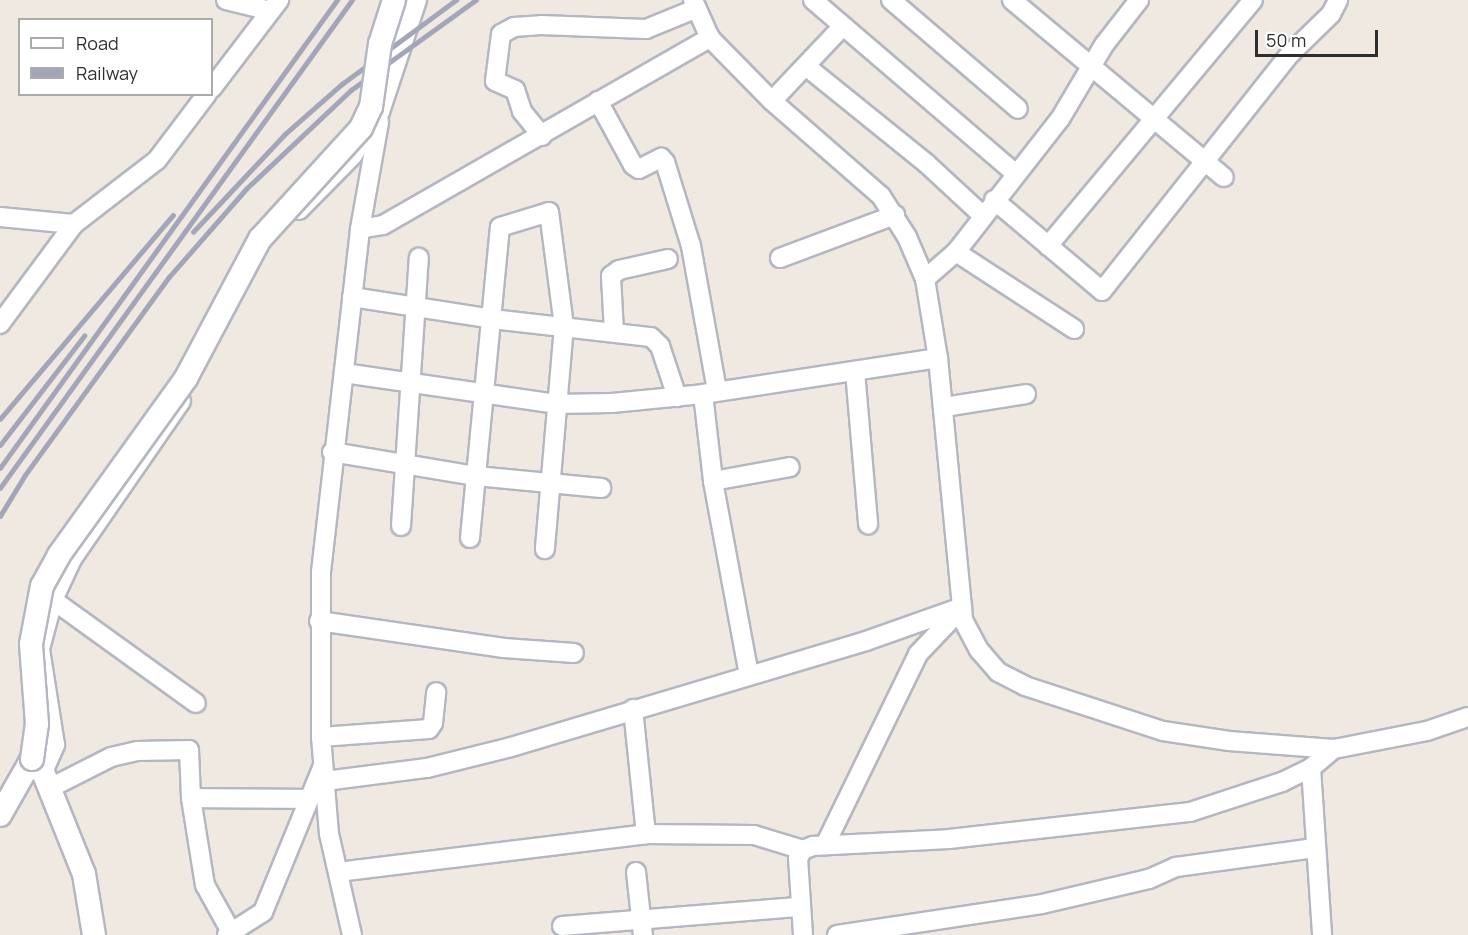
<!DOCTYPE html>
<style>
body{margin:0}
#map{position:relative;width:1468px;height:935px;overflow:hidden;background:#efe9e1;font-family:Manrope,sans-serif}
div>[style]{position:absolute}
.roads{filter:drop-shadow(2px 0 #b4b7c1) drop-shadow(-2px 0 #b4b7c1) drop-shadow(0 2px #b4b7c1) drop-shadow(0 -2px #b4b7c1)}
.minor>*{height:18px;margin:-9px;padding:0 9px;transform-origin:9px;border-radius:9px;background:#fff}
.tertiary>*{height:22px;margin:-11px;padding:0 11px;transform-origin:11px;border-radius:11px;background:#fff}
.rail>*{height:4.5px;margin:-2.25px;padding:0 2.25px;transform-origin:2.25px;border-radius:2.25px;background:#a3a6b8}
.bridges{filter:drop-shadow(2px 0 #b4b7c1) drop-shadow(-2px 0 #b4b7c1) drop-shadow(0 2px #b4b7c1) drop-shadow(0 -2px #b4b7c1)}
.tertiary-bridge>*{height:22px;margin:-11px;padding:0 11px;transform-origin:11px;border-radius:11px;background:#fff}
span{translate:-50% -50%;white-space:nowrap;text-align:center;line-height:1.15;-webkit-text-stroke:4.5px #fff;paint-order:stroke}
.legend{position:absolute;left:18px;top:18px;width:195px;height:78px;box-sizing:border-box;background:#fff;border:2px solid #ababab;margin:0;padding:8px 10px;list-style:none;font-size:18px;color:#2e2e2e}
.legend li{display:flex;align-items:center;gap:12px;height:30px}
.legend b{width:30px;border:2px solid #ababab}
.scale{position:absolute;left:1255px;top:30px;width:123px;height:27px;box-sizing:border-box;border:3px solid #2e2e2e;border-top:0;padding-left:8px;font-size:18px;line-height:21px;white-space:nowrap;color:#2e2e2e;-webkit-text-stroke:4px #fff;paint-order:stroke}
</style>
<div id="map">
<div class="roads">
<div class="minor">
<div style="left:226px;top:0;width:46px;rotate:13.7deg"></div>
<div style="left:693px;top:0;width:42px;rotate:65.9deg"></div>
<div style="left:710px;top:38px;width:88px;rotate:45.5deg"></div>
<div style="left:772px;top:101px;width:145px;rotate:41.1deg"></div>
<div style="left:881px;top:196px;width:49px;rotate:57.6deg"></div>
<div style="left:907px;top:237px;width:46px;rotate:66.8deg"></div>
<div style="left:925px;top:279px;width:80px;rotate:80.7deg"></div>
<div style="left:938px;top:358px;width:263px;rotate:84.5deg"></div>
<div style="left:963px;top:620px;width:34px;rotate:62deg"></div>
<div style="left:979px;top:650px;width:29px;rotate:49deg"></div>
<div style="left:998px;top:672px;width:30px;rotate:27deg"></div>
<div style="left:1025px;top:686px;width:145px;rotate:18.1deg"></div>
<div style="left:1163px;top:731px;width:67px;rotate:8.6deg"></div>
<div style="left:1229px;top:741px;width:105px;rotate:4.4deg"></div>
<div style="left:1334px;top:749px;width:95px;rotate:-11deg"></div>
<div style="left:1427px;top:731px;width:43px;rotate:-18.9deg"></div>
<div style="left:813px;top:0;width:267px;rotate:40.6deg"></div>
<div style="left:891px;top:0;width:167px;rotate:40.6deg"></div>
<div style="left:1012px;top:0;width:276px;rotate:39.9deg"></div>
<div style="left:807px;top:67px;width:154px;rotate:38.9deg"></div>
<div style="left:927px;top:164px;width:75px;rotate:42.8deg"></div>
<div style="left:212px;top:88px;width:111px;rotate:-52.7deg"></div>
<div style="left:598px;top:101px;width:73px;rotate:61.3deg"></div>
<div style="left:633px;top:165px;width:7px;rotate:34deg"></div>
<div style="left:639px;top:169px;width:25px;rotate:-27deg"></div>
<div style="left:661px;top:158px;width:6px;rotate:45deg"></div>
<div style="left:665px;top:162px;width:88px;rotate:72.8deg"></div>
<div style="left:691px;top:246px;width:147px;rotate:79.8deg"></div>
<div style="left:772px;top:101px;width:103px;rotate:-46.6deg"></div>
<div style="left:542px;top:136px;width:32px;rotate:-129deg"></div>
<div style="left:522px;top:111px;width:22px;rotate:-108deg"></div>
<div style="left:515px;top:90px;width:22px;rotate:-156deg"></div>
<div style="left:495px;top:81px;width:47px;rotate:-82.7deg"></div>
<div style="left:501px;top:34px;width:15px;rotate:-28deg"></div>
<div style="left:514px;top:27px;width:27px;rotate:-4deg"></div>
<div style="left:541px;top:25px;width:105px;rotate:2.2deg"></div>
<div style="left:646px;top:29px;width:53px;rotate:-22.2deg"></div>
<div style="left:994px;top:200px;width:141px;rotate:40.1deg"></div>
<div style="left:1102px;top:291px;width:303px;rotate:-51.6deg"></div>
<div style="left:1290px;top:54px;width:57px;rotate:-44.3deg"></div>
<div style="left:1331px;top:14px;width:16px;rotate:-63deg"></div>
<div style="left:299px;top:210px;width:77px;rotate:-45.5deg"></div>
<div style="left:353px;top:155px;width:51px;rotate:-57.9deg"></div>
<div style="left:380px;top:112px;width:118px;rotate:-71.7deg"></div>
<div style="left:0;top:217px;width:74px;rotate:5.4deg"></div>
<div style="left:360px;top:229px;width:23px;rotate:-10deg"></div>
<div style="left:383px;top:225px;width:377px;rotate:-29.8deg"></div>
<div style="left:1048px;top:246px;width:320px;rotate:-50.2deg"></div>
<div style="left:956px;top:252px;width:141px;rotate:33.1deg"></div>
<div style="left:780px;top:258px;width:123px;rotate:-20.5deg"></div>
<div style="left:925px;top:279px;width:41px;rotate:-41.1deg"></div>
<div style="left:956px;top:252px;width:169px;rotate:-52deg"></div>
<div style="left:1060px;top:119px;width:86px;rotate:-59.3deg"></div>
<div style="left:1104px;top:45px;width:57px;rotate:-52.1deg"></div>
<div style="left:352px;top:297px;width:142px;rotate:8.9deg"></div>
<div style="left:492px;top:319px;width:160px;rotate:6.5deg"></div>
<div style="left:651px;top:337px;width:13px;rotate:45deg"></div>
<div style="left:660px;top:346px;width:54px;rotate:71.6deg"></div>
<div style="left:0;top:324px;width:124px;rotate:-53.5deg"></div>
<div style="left:74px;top:224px;width:105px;rotate:-37.6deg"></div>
<div style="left:157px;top:160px;width:83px;rotate:-52.9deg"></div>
<div style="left:614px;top:332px;width:56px;rotate:-93.1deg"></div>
<div style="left:611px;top:276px;width:10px;rotate:-37deg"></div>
<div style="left:619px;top:270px;width:50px;rotate:-12.7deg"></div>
<div style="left:855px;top:371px;width:154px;rotate:85.1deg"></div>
<div style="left:344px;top:373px;width:214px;rotate:8.3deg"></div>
<div style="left:556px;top:404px;width:56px;rotate:-1deg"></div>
<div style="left:612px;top:403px;width:91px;rotate:-5.6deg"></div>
<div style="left:703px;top:394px;width:238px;rotate:-8.7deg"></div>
<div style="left:703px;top:394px;width:88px;rotate:83.4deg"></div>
<div style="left:713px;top:481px;width:197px;rotate:79.5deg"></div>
<div style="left:944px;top:407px;width:83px;rotate:-9deg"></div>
<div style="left:332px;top:452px;width:146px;rotate:9.5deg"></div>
<div style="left:476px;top:476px;width:126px;rotate:5.5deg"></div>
<div style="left:713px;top:481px;width:78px;rotate:-10.3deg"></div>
<div style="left:401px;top:526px;width:269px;rotate:-86.2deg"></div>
<div style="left:470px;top:538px;width:312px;rotate:-84.5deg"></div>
<div style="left:500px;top:227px;width:51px;rotate:-17deg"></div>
<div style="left:549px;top:212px;width:115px;rotate:82.5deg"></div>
<div style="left:564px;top:326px;width:224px;rotate:94.9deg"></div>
<div style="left:53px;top:600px;width:176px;rotate:35.8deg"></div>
<div style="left:319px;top:621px;width:187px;rotate:8.3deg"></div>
<div style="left:504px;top:648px;width:70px;rotate:4.1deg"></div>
<div style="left:633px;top:709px;width:126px;rotate:84.1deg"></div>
<div style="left:321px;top:737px;width:108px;rotate:-4.2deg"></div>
<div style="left:429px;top:729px;width:7px;rotate:-56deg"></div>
<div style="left:433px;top:723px;width:31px;rotate:-84deg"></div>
<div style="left:1311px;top:768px;width:167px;rotate:86.2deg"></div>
<div style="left:43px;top:772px;width:30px;rotate:-66deg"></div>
<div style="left:55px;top:745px;width:97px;rotate:-98.9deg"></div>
<div style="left:40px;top:649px;width:51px;rotate:-75.1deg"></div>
<div style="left:53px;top:600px;width:45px;rotate:-65.1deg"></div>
<div style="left:72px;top:559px;width:192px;rotate:-55.4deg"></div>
<div style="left:325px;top:781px;width:103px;rotate:-7.3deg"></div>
<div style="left:427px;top:768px;width:87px;rotate:-14deg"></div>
<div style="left:511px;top:747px;width:370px;rotate:-16.6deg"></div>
<div style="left:866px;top:641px;width:102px;rotate:-19.5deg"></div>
<div style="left:50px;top:788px;width:68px;rotate:-26.9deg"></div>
<div style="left:111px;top:757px;width:27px;rotate:-13deg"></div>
<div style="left:137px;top:751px;width:52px;rotate:-1.1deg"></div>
<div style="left:189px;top:750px;width:48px;rotate:87.6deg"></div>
<div style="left:191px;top:798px;width:88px;rotate:80.9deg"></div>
<div style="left:205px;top:885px;width:54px;rotate:61deg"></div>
<div style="left:191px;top:798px;width:118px;rotate:0.5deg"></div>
<div style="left:825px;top:845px;width:212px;rotate:-64deg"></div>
<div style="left:918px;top:654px;width:59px;rotate:-46.4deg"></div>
<div style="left:338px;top:872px;width:310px;rotate:-7deg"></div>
<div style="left:646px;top:834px;width:108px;rotate:0.5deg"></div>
<div style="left:754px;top:835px;width:51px;rotate:17deg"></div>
<div style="left:636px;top:872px;width:63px;rotate:83.7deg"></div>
<div style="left:562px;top:926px;width:239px;rotate:-4.6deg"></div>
<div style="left:227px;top:935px;width:43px;rotate:-32.6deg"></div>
<div style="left:263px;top:912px;width:156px;rotate:-67.7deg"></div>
<div style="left:352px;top:935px;width:104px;rotate:-102.8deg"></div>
<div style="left:329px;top:834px;width:97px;rotate:-94.7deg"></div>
<div style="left:321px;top:737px;width:165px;rotate:-90deg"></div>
<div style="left:321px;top:572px;width:345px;rotate:-83.5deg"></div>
<div style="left:360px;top:229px;width:109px;rotate:-79.9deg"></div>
<div style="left:803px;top:935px;width:77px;rotate:-93.7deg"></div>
<div style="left:798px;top:858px;width:9px;rotate:-58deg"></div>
<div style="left:803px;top:850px;width:11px;rotate:-22deg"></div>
<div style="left:813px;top:846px;width:136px;rotate:-2.9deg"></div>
<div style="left:949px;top:839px;width:243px;rotate:-6.4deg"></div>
<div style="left:1190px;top:812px;width:97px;rotate:-18.1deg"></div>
<div style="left:1282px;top:782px;width:32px;rotate:-26deg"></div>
<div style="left:1311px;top:768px;width:30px;rotate:-40deg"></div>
<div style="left:837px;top:935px;width:207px;rotate:-8.6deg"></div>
<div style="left:1042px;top:904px;width:110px;rotate:-13.2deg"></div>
<div style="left:1149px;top:879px;width:30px;rotate:-24deg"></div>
<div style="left:1176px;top:867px;width:140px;rotate:-7.8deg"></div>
</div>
<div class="tertiary">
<div style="left:29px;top:764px;width:16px;rotate:30deg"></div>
<div style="left:43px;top:772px;width:110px;rotate:68.1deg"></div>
<div style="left:84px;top:874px;width:62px;rotate:80.7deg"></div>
<div style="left:0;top:815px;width:64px;rotate:-60.3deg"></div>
</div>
</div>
<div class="rail">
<div style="left:193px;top:232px;width:134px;rotate:-46.8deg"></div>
<div style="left:285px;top:134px;width:76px;rotate:-41.3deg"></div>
<div style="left:342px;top:84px;width:142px;rotate:-36.4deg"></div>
<div style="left:0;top:419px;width:267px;rotate:-49.7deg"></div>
<div style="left:0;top:445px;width:138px;rotate:-52.4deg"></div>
<div style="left:0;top:468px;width:577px;rotate:-54.24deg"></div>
<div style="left:0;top:488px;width:602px;rotate:-54.2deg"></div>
<div style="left:0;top:516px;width:48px;rotate:-58.6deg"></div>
<div style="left:25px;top:475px;width:245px;rotate:-54deg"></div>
<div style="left:169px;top:277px;width:118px;rotate:-48.8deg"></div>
<div style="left:247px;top:188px;width:143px;rotate:-43.3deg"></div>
<div style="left:351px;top:90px;width:154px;rotate:-35.8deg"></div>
</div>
<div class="bridges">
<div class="tertiary-bridge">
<div style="left:32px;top:759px;width:35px;rotate:-82deg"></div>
<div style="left:37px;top:724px;width:80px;rotate:-94.3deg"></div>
<div style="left:31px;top:644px;width:59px;rotate:-79.3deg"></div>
<div style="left:42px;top:586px;width:35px;rotate:-61deg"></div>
<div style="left:59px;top:555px;width:218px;rotate:-54.3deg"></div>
<div style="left:186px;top:378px;width:157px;rotate:-62deg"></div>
<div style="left:260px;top:239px;width:150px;rotate:-47.7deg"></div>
<div style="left:361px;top:128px;width:23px;rotate:-65deg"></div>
<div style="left:371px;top:107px;width:64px;rotate:-81.9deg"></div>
<div style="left:380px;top:44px;width:46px;rotate:-72.3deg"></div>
</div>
</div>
<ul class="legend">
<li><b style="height:8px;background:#fff"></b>Road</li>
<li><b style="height:8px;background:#a3a6b8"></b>Railway</li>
</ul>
<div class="scale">50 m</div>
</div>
